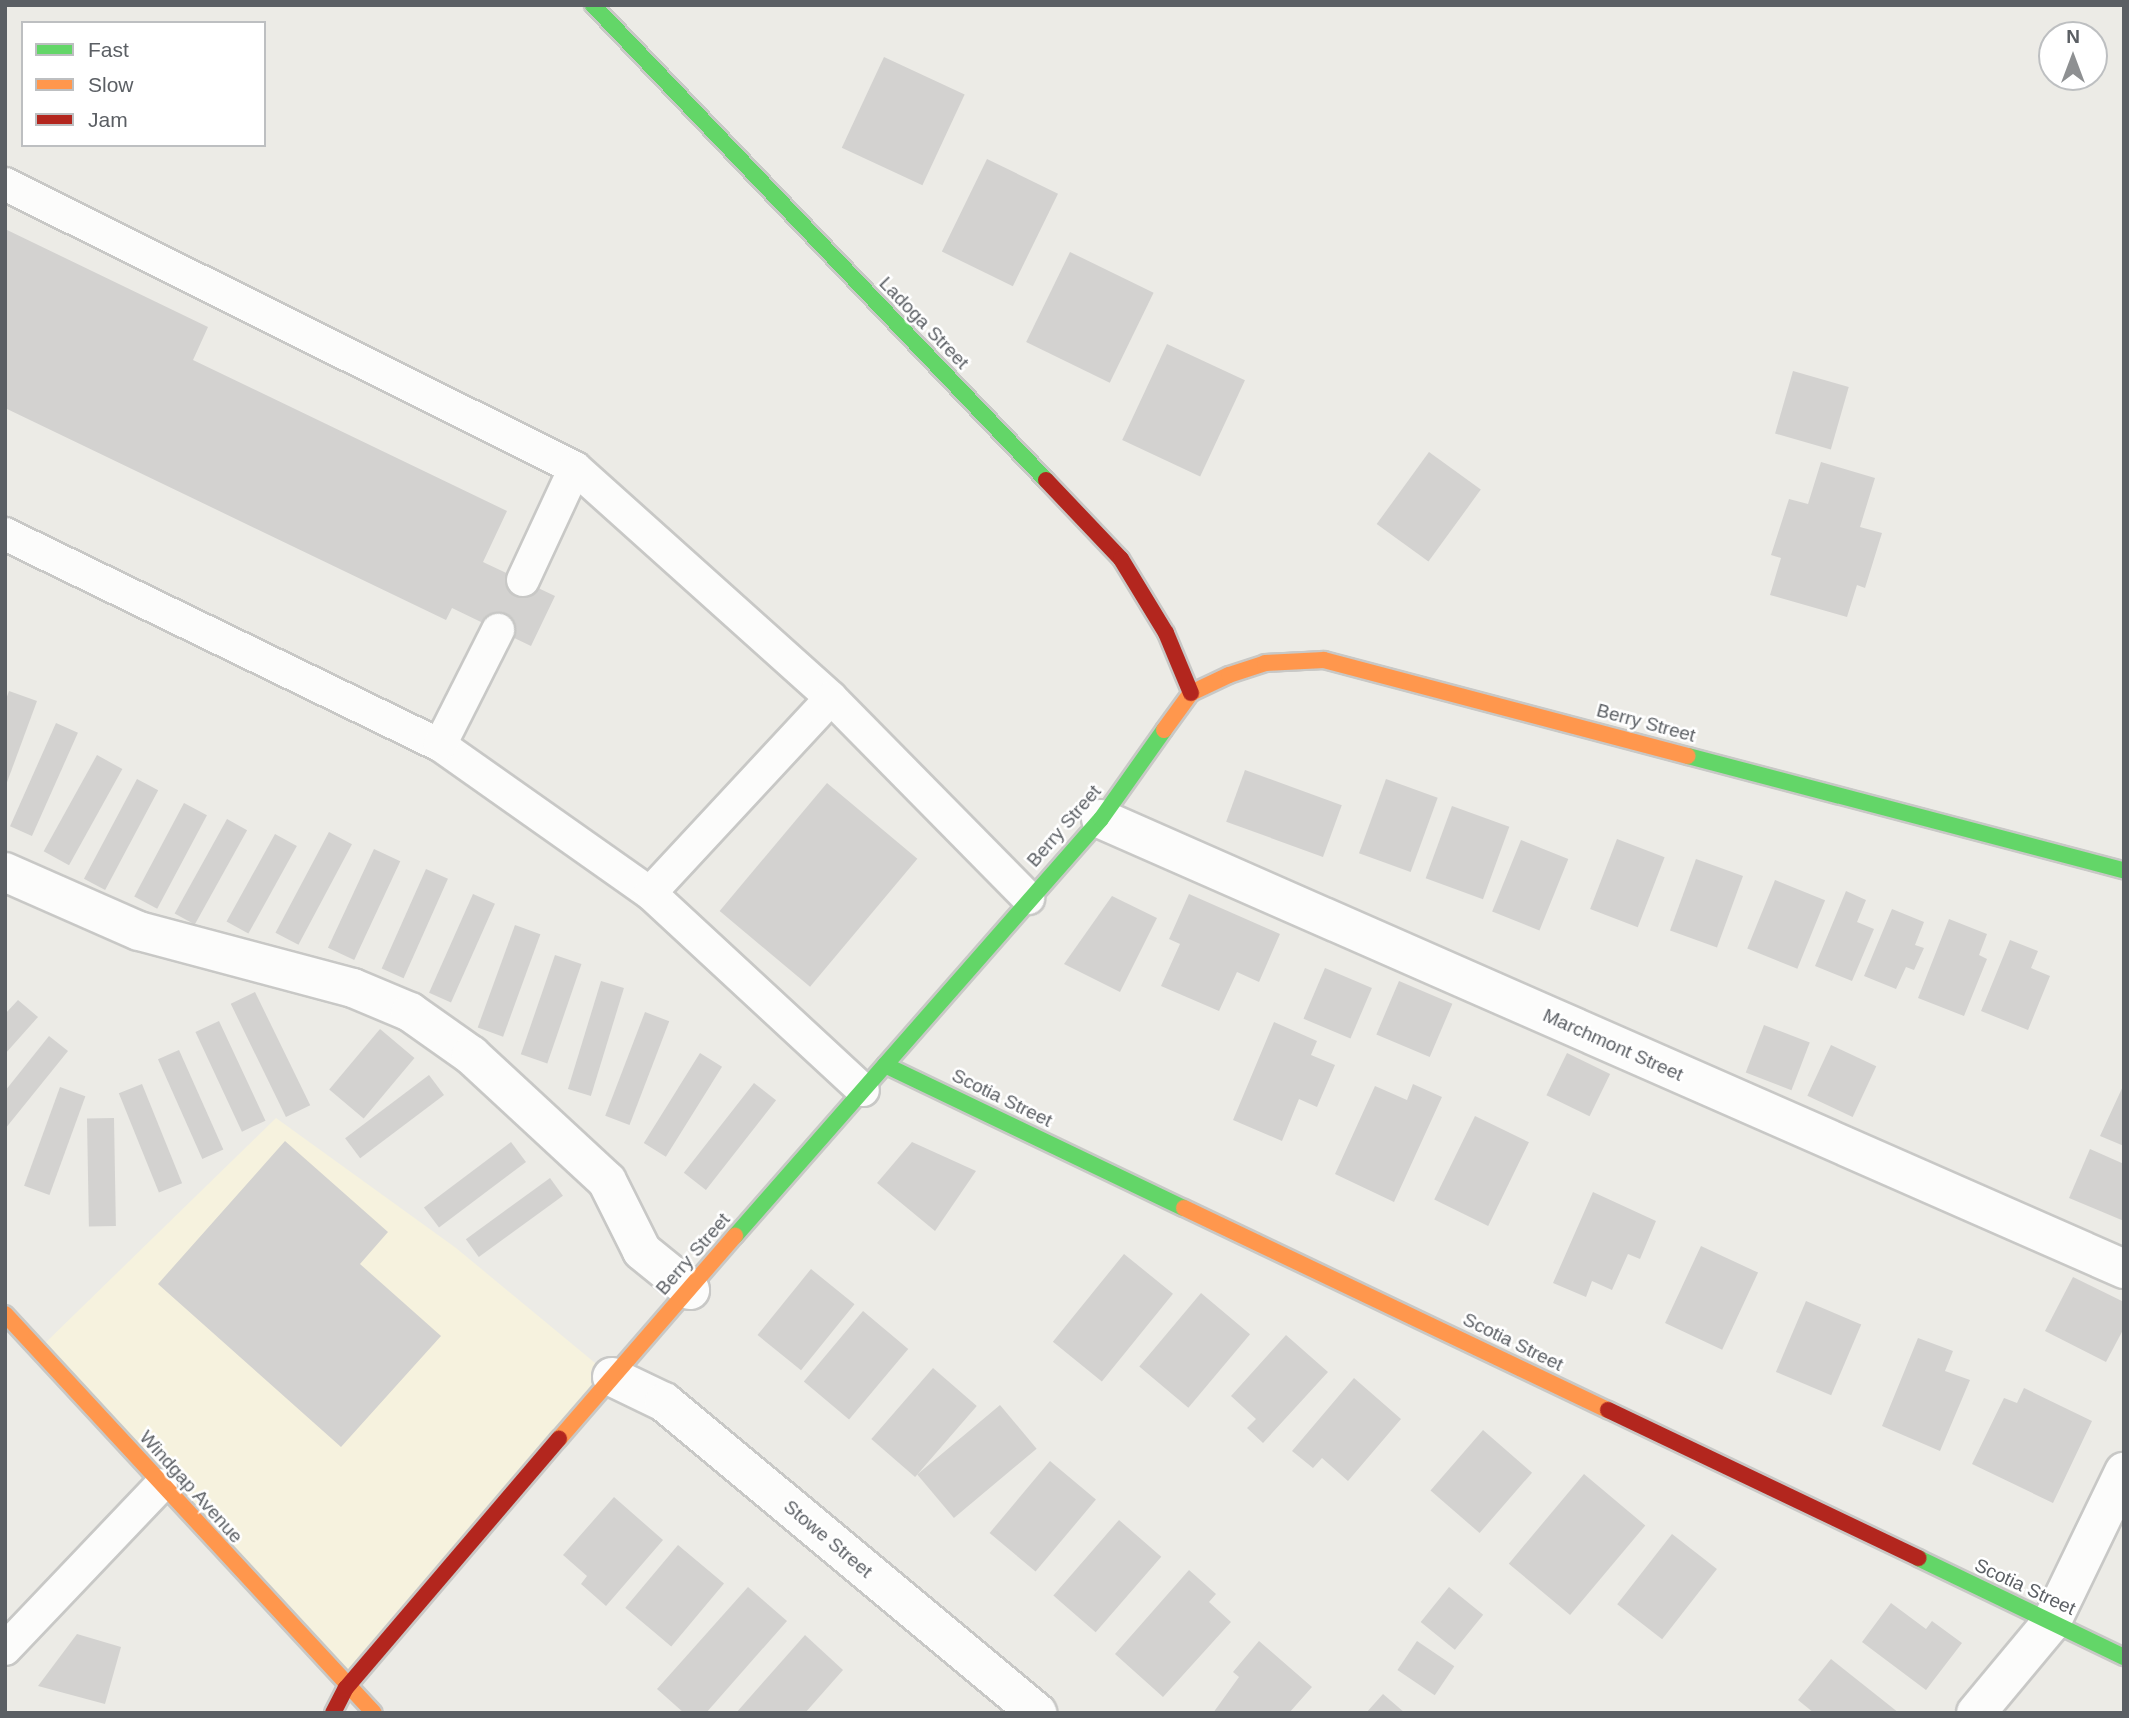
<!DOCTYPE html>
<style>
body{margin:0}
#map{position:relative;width:2129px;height:1718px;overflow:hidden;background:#ecebe6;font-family:Helvetica,sans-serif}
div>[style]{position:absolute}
.commercial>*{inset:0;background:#f6f2de}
.building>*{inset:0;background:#d3d2d0;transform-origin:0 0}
.roads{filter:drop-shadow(2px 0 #c8c8c6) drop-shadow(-2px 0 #c8c8c6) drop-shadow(0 2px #c8c8c6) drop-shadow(0 -2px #c8c8c6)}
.lane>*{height:32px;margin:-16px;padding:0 16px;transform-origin:16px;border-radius:16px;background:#fcfcfb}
.street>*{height:38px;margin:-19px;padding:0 19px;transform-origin:19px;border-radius:19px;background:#fcfcfb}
.fast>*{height:16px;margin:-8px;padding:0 8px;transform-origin:8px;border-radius:8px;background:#63d668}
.slow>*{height:16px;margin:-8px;padding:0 8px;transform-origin:8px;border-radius:8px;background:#ff974d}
.jam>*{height:16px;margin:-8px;padding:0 8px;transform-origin:8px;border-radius:8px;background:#b3261e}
span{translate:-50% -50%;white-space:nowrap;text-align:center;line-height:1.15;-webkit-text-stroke:5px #fff;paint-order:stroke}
.street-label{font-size:19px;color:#5b5f64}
.frame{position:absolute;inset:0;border:7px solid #5b5f64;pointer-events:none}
.legend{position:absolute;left:21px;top:21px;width:245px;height:126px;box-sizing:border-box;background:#fff;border:2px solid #bdbfc1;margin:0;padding:9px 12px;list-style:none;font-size:21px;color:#5b5f64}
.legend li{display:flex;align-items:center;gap:14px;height:35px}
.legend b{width:35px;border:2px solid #bdbfc1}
.north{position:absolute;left:2038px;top:21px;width:70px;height:70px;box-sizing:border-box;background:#fff;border:2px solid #bdbfc1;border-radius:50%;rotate:0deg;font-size:19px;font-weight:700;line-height:28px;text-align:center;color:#5b5f64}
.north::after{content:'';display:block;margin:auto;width:24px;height:32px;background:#8e9092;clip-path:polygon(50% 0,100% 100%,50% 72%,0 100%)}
</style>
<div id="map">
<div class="commercial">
<div style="clip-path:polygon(276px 1118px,456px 1248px,612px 1377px,346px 1688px,38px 1350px)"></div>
</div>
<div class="building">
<div style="left:884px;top:57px;width:89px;height:100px;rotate:25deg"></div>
<div style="left:987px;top:159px;width:79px;height:103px;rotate:26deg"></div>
<div style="clip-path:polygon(5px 229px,208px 327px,193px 360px,507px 511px,483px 562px,555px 596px,531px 646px,452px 608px,446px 620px,5px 408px)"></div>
<div style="left:1070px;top:252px;width:93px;height:100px;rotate:26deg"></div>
<div style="left:1167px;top:344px;width:86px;height:106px;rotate:25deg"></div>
<div style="left:1793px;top:371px;width:58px;height:65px;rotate:16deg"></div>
<div style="left:1429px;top:452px;width:64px;height:89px;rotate:36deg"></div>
<div style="clip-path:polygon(1821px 462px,1875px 478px,1860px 527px,1882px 533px,1865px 588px,1857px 585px,1847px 617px,1770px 595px,1781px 558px,1771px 555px,1789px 499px,1808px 504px)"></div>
<div style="clip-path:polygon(9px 691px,37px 701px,6px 785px,5px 702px)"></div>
<div style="left:56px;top:723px;width:24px;height:113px;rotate:24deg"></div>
<div style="left:97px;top:755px;width:29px;height:110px;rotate:29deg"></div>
<div style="left:1245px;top:770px;width:103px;height:55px;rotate:20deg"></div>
<div style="left:137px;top:779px;width:24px;height:113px;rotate:28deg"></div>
<div style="left:1386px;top:779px;width:55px;height:79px;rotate:20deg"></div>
<div style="left:827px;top:783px;width:118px;height:167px;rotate:40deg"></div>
<div style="left:184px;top:803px;width:26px;height:106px;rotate:28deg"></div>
<div style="left:1452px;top:806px;width:61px;height:77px;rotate:20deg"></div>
<div style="left:227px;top:819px;width:23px;height:108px;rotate:29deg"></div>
<div style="left:329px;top:832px;width:26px;height:114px;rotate:28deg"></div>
<div style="left:275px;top:834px;width:25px;height:100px;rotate:29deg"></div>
<div style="left:1617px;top:839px;width:51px;height:75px;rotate:21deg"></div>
<div style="left:1521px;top:840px;width:51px;height:77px;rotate:22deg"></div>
<div style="left:374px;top:849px;width:29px;height:109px;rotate:25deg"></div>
<div style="left:1696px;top:859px;width:50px;height:76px;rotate:20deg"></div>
<div style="left:426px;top:869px;width:24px;height:109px;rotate:24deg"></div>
<div style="left:1775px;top:880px;width:54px;height:74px;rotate:22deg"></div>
<div style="clip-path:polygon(1846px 891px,1866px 900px,1857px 922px,1874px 929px,1852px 981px,1815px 966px)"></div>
<div style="left:473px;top:894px;width:24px;height:108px;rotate:24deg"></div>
<div style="clip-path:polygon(1189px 894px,1280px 934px,1259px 982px,1237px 972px,1219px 1011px,1161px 986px,1180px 944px,1169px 939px)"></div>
<div style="clip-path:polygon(1112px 896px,1157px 918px,1120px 992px,1064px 964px)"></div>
<div style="clip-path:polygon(1892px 909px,1924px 922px,1915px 945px,1924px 948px,1914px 970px,1906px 967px,1896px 989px,1864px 976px)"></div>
<div style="clip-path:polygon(1949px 919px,1987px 934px,1979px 955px,1987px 959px,1964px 1016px,1918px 998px)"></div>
<div style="left:515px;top:925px;width:27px;height:109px;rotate:20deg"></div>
<div style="clip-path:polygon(2010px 940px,2038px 951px,2031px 968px,2050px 976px,2028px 1030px,1981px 1011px)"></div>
<div style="left:555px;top:955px;width:28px;height:105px;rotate:19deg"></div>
<div style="left:1325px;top:968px;width:51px;height:55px;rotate:23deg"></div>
<div style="left:601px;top:981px;width:24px;height:113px;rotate:17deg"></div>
<div style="left:1399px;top:981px;width:58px;height:58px;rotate:23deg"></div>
<div style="left:255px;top:992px;width:126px;height:27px;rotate:64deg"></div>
<div style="clip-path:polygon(18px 1000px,38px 1017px,5px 1054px,5px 1014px)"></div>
<div style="left:645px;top:1012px;width:26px;height:111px;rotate:21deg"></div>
<div style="left:219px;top:1021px;width:110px;height:26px;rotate:65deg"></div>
<div style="clip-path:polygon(1274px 1022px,1317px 1041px,1311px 1055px,1335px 1065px,1317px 1107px,1299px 1099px,1282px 1141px,1233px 1120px)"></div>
<div style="left:1764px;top:1025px;width:49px;height:51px;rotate:21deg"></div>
<div style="left:380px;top:1029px;width:45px;height:79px;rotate:40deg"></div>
<div style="clip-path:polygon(49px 1036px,68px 1051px,5px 1129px,5px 1091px)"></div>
<div style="left:1831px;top:1045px;width:50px;height:56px;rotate:25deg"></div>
<div style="left:179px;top:1050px;width:109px;height:23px;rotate:66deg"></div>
<div style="left:700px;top:1053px;width:26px;height:106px;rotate:32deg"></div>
<div style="left:1567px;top:1053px;width:48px;height:47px;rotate:26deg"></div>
<div style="left:429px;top:1075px;width:25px;height:105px;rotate:53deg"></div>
<div style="left:754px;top:1083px;width:28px;height:114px;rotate:38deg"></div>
<div style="left:142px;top:1084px;width:107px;height:25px;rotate:68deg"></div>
<div style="clip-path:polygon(1413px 1084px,1442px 1097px,1394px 1202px,1335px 1174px,1375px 1086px,1407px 1100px)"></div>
<div style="clip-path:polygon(2124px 1084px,2124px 1146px,2100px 1136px)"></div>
<div style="left:60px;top:1087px;width:27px;height:105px;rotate:20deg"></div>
<div style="left:1475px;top:1116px;width:60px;height:93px;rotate:26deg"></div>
<div style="left:114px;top:1118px;width:108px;height:27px;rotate:89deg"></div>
<div style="clip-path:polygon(285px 1141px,388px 1232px,360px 1264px,441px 1336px,341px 1447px,158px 1284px)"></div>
<div style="left:511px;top:1142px;width:25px;height:109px;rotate:53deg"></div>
<div style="clip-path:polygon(912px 1142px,976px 1171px,935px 1231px,877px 1183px)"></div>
<div style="clip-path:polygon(2090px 1149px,2124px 1164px,2124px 1221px,2069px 1198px)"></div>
<div style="left:550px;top:1178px;width:22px;height:104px;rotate:54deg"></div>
<div style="clip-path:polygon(1593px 1192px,1656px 1221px,1640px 1259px,1628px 1254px,1612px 1290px,1592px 1281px,1586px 1297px,1553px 1283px)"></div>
<div style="left:1701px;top:1246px;width:63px;height:85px;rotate:25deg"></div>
<div style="left:1124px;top:1254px;width:63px;height:113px;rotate:39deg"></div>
<div style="left:811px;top:1269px;width:56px;height:85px;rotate:39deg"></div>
<div style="clip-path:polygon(2073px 1277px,2124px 1302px,2124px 1328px,2106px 1362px,2045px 1331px)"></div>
<div style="left:1201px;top:1293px;width:64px;height:96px;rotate:40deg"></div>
<div style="left:1806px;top:1301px;width:60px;height:77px;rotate:23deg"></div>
<div style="left:863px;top:1311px;width:59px;height:92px;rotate:40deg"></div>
<div style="clip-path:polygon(1286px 1335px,1328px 1372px,1263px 1443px,1247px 1428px,1256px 1419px,1231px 1396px)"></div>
<div style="clip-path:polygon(1918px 1338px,1953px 1351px,1945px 1371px,1970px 1380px,1940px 1451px,1882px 1426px)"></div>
<div style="left:933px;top:1368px;width:58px;height:94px;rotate:41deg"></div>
<div style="clip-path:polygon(1354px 1378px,1401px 1419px,1348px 1481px,1322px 1458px,1313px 1468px,1292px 1451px)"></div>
<div style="clip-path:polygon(2024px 1388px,2092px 1421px,2053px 1503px,1972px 1464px,2004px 1398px,2017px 1403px)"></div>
<div style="left:1000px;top:1405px;width:57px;height:108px;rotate:50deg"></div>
<div style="left:1483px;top:1430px;width:65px;height:80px;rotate:41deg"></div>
<div style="left:1050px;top:1461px;width:60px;height:94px;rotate:40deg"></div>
<div style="left:1584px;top:1474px;width:80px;height:117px;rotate:40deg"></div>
<div style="clip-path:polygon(614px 1497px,663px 1540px,606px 1606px,581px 1584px,587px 1576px,563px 1555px)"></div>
<div style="left:1119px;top:1520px;width:56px;height:100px;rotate:41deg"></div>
<div style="left:1672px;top:1534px;width:57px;height:89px;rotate:38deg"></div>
<div style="left:678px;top:1545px;width:60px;height:82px;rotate:40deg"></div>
<div style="clip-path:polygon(1189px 1570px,1216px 1594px,1209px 1602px,1231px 1622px,1163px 1697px,1115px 1654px)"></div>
<div style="clip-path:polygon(748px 1587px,787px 1621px,706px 1713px,684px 1713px,657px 1689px)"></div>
<div style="left:1449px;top:1587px;width:44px;height:45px;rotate:39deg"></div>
<div style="clip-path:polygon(1891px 1603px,1926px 1629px,1932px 1621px,1962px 1643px,1926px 1690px,1862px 1642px)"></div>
<div style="clip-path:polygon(77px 1634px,121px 1647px,105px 1704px,38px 1686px)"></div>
<div style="clip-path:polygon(805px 1635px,843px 1670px,805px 1713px,736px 1713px)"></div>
<div style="clip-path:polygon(1259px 1641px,1312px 1687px,1289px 1713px,1213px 1713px,1239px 1677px,1233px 1672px)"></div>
<div style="left:1417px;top:1641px;width:45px;height:35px;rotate:34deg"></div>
<div style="clip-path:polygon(1831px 1659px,1899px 1713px,1814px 1713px,1798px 1700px)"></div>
<div style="clip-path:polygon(1383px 1694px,1405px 1713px,1366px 1713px)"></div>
</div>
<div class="roads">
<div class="lane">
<div style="left:5px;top:184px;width:637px;rotate:26.48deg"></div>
<div style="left:575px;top:468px;width:344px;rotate:41.9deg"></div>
<div style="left:831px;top:698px;width:281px;rotate:45.4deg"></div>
<div style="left:5px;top:534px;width:483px;rotate:25.9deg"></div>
<div style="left:440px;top:745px;width:257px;rotate:35.2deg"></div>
<div style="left:650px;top:893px;width:290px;rotate:42.8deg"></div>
<div style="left:523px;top:580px;width:123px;rotate:-65.1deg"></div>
<div style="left:440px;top:745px;width:129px;rotate:-63.2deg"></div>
<div style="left:650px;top:893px;width:266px;rotate:-47.1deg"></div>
<div style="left:5px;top:1649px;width:226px;rotate:-46.4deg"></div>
</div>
<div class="street">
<div style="left:1101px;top:819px;width:1118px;rotate:23.74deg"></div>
<div style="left:5px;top:872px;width:146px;rotate:23.8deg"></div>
<div style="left:139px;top:931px;width:221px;rotate:14.9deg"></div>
<div style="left:353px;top:988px;width:62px;rotate:22.8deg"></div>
<div style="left:410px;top:1012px;width:75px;rotate:35.2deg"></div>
<div style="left:471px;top:1055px;width:185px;rotate:42.8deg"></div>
<div style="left:607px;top:1181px;width:78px;rotate:63.4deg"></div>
<div style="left:642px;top:1251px;width:62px;rotate:39.1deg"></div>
<div style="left:612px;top:1377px;width:58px;rotate:25.7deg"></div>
<div style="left:664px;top:1402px;width:486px;rotate:39.8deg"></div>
<div style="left:1976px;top:1713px;width:117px;rotate:-50.2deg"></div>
<div style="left:2051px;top:1623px;width:168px;rotate:-64.2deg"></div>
</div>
<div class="fast">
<div style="left:593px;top:5px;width:656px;rotate:46.36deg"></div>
<div style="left:1688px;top:756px;width:451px;rotate:14.7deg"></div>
<div style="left:885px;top:1065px;width:331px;rotate:25.6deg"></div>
<div style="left:735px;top:1236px;width:555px;rotate:-48.73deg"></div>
<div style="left:1101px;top:819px;width:109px;rotate:-54.7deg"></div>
<div style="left:1918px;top:1558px;width:229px;rotate:25.7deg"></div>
</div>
<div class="slow">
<div style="left:1164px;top:730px;width:46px;rotate:-53.9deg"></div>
<div style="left:1191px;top:693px;width:42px;rotate:-25.3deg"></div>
<div style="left:1229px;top:675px;width:38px;rotate:-18deg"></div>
<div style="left:1265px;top:663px;width:59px;rotate:-2.9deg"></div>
<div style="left:1324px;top:660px;width:376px;rotate:14.8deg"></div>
<div style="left:1184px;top:1208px;width:470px;rotate:25.5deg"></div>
<div style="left:5px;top:1314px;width:543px;rotate:47.24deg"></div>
<div style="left:559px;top:1439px;width:269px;rotate:-49.1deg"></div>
</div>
<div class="jam">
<div style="left:1046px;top:480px;width:109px;rotate:46.5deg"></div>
<div style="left:1121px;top:559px;width:87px;rotate:58.7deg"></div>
<div style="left:1166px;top:633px;width:65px;rotate:67.4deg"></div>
<div style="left:1608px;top:1410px;width:344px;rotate:25.5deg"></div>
<div style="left:333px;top:1713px;width:28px;rotate:-63deg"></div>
<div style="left:346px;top:1688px;width:328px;rotate:-49.5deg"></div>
</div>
</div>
<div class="street-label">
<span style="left:924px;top:323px;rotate:46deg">Ladoga Street</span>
<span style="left:1646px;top:723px;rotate:15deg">Berry Street</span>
<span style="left:1064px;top:826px;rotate:-49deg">Berry Street</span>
<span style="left:1613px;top:1045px;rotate:24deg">Marchmont Street</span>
<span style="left:1002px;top:1098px;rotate:26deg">Scotia Street</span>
<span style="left:693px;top:1254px;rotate:-49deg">Berry Street</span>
<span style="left:1513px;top:1342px;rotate:26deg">Scotia Street</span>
<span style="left:191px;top:1487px;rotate:48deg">Windgap Avenue</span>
<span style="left:828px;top:1539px;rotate:40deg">Stowe Street</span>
<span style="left:2025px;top:1587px;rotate:25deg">Scotia Street</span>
</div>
<div class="frame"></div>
<ul class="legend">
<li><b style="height:9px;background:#63d668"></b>Fast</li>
<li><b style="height:9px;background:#ff974d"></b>Slow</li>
<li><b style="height:9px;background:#b3261e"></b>Jam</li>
</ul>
<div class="north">N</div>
</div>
